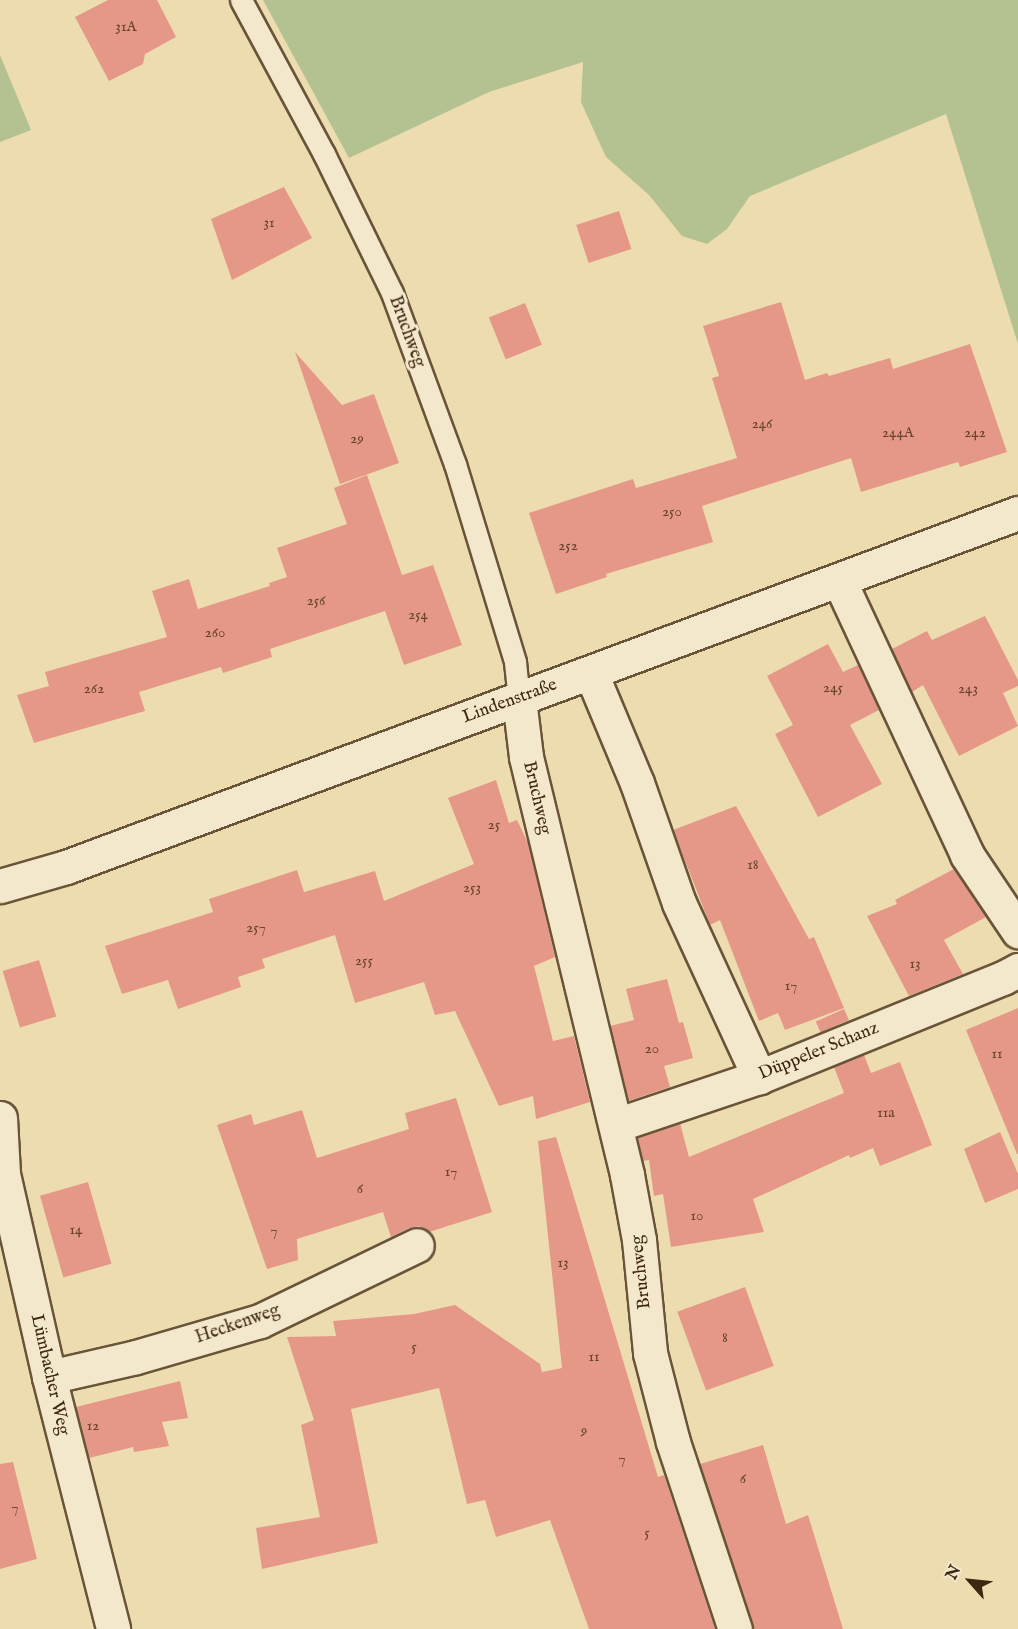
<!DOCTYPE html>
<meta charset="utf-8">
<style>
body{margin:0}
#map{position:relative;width:1018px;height:1629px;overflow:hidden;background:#eedcb1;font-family:"IM FELL English",serif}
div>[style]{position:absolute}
.green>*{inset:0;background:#b3c290}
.building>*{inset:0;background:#e59888;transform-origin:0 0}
.roads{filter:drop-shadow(2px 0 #6a5438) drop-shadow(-2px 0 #6a5438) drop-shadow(0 2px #6a5438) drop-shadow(0 -2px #6a5438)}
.service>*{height:21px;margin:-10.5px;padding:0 10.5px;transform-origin:10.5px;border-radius:10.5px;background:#f4e8cc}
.minor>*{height:33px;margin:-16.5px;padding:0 16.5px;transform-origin:16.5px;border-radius:16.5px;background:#f4e8cc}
span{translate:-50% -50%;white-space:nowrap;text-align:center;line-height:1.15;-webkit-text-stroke:6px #f4e8cc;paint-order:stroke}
.number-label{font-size:15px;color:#68432e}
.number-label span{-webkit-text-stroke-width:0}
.street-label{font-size:18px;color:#3e2710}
.north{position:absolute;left:940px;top:1551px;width:60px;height:60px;-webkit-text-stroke:4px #f4e8cc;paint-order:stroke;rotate:297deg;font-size:16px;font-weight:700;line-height:24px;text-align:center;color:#3e2710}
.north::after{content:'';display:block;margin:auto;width:21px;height:27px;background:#3e2710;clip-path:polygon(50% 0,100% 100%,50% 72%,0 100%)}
</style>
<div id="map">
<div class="green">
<div style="clip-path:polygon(263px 0,1018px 0,1018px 344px,946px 114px,750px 196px,727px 229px,707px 244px,682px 236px,649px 195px,606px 157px,581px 102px,583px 62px,489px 92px,349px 158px)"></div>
<div style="clip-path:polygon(0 55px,31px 130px,0 142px)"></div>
</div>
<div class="building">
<div style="clip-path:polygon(108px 0,157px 0,176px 37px,145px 54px,143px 64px,109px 81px,75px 17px)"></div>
<div style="clip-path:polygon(284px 187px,312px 238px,232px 280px,211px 219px)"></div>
<div style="left:619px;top:211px;width:40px;height:45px;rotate:72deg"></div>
<div style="clip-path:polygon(781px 302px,805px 380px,827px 373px,829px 376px,890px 358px,893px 369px,970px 344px,1007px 452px,960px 467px,958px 462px,861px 492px,851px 458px,702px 506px,713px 542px,606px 574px,607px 577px,556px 594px,529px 513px,633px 479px,636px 488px,737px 458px,712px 378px,719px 376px,703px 326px)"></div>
<div style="left:525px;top:303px;width:45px;height:39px;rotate:68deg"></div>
<div style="clip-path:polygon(295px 352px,342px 405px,374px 394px,399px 463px,340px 484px)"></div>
<div style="clip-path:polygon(367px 475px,402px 575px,433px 565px,462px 645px,404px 665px,385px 611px,270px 649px,272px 657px,223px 673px,221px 667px,139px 692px,145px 711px,34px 743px,17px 695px,49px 686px,45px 672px,167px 637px,152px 591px,189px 579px,198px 609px,270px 586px,269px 583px,287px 577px,277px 548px,347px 524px,334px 488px)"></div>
<div style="clip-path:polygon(985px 616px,1018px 680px,1018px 686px,1003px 693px,1018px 726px,959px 756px,923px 685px,912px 692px,892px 649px,927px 631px,932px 640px)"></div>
<div style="clip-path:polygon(828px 644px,843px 672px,858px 665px,879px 710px,850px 725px,882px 784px,818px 817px,775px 734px,793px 725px,767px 676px)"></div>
<div style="clip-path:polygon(496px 780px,509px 823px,517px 820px,528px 843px,555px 957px,534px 966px,553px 1041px,574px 1036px,590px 1102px,536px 1119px,533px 1096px,499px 1106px,455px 1011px,435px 1015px,424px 982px,355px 1003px,335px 935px,262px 959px,265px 968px,238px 977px,241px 987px,178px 1009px,168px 980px,122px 994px,105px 946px,213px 912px,209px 899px,297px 870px,304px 892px,375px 871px,384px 901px,474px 864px,448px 798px)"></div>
<div style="clip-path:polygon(736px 806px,809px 939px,814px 937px,844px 1008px,785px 1030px,778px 1013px,759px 1021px,720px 920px,710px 925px,673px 830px)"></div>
<div style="clip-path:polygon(954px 869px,986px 917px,944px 940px,963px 974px,909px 996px,867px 916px,897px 904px,895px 900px)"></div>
<div style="left:39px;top:960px;width:59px;height:38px;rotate:73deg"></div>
<div style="clip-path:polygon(667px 979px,679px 1023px,683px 1022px,693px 1058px,664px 1066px,670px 1087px,628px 1101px,610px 1026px,634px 1020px,626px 989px)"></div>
<div style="clip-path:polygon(1018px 1008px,1018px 1154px,1017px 1154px,966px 1030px)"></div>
<div style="left:844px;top:1009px;width:12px;height:31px;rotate:66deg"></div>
<div style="clip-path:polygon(864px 1055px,871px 1073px,900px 1062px,932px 1145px,880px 1166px,873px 1148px,850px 1158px,849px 1155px,753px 1199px,764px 1232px,671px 1247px,663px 1194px,654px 1196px,649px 1160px,643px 1161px,637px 1138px,680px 1123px,689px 1157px,844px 1093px,834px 1067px)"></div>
<div style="clip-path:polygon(456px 1098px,492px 1212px,429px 1232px,419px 1226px,409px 1228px,391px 1237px,383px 1212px,297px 1239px,298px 1260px,267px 1269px,217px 1125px,251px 1114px,254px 1125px,302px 1110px,317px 1158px,409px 1129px,405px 1113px)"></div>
<div style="clip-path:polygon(1000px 1132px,1018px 1174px,1018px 1189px,985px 1203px,964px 1149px)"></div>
<div style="clip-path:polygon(556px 1137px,658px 1477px,664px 1475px,715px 1629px,589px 1629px,550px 1520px,496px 1537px,485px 1500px,467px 1504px,439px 1388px,351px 1409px,378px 1543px,262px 1569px,256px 1528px,320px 1517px,301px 1425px,314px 1420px,287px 1337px,336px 1336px,333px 1321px,414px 1314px,455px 1305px,540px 1364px,542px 1372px,562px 1368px,538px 1141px)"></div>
<div style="left:88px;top:1182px;width:85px;height:50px;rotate:74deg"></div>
<div style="left:745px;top:1287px;width:84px;height:72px;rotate:70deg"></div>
<div style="clip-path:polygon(180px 1381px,188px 1418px,162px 1422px,169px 1446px,134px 1452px,133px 1447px,89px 1458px,76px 1407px)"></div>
<div style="clip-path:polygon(763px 1445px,786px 1524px,808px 1515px,843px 1629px,753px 1629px,700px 1464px)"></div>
<div style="clip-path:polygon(13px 1462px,37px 1559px,0 1569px,0 1464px)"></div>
</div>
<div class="roads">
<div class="service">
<div style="left:241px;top:0;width:175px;rotate:61.7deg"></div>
<div style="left:324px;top:154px;width:155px;rotate:63.9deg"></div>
<div style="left:392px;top:293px;width:182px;rotate:69.8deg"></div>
<div style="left:455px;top:464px;width:207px;rotate:73.1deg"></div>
<div style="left:515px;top:662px;width:37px;rotate:84deg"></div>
</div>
<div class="minor">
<div style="left:839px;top:580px;width:303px;rotate:65deg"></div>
<div style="left:967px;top:855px;width:92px;rotate:56.1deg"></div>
<div style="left:591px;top:673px;width:119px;rotate:67.3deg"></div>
<div style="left:637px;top:783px;width:127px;rotate:70.7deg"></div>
<div style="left:679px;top:903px;width:192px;rotate:65.3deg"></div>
<div style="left:519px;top:699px;width:58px;rotate:83.1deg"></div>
<div style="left:526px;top:757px;width:430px;rotate:76.4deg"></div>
<div style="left:627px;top:1175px;width:66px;rotate:79.5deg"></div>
<div style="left:639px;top:1240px;width:114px;rotate:84.4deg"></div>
<div style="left:650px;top:1353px;width:92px;rotate:75.5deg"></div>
<div style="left:673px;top:1442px;width:197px;rotate:71.7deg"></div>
<div style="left:0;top:886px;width:69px;rotate:-16.1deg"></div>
<div style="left:66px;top:867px;width:1016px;rotate:-20.4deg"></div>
<div style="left:0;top:1118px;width:56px;rotate:86.9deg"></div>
<div style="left:3px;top:1174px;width:208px;rotate:77.2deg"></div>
<div style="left:49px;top:1377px;width:260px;rotate:75.7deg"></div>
<div style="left:616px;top:1125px;width:151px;rotate:-18.6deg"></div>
<div style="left:759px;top:1077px;width:263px;rotate:-22.1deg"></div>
<div style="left:1003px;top:978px;width:17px;rotate:-28deg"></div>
<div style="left:49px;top:1377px;width:89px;rotate:-12.9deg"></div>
<div style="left:136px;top:1357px;width:129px;rotate:-16.2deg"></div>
<div style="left:260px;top:1321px;width:174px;rotate:-25.8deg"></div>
</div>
</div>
<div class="number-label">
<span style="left:126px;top:27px">31A</span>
<span style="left:269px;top:223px">31</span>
<span style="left:762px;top:424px">246</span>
<span style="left:898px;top:433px">244A</span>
<span style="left:975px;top:433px">242</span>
<span style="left:357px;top:439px">29</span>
<span style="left:672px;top:512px">250</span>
<span style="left:568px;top:546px">252</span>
<span style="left:316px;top:601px">256</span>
<span style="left:418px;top:615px">254</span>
<span style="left:215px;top:633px">260</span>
<span style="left:833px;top:688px">245</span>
<span style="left:94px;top:689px">262</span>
<span style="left:968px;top:689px">243</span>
<span style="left:494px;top:825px">25</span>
<span style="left:753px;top:865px">18</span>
<span style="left:472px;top:888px">253</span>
<span style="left:256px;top:928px">257</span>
<span style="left:364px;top:961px">255</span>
<span style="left:915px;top:964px">13</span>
<span style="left:791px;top:986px">17</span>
<span style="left:652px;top:1049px">20</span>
<span style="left:997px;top:1054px">11</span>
<span style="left:886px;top:1113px">11a</span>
<span style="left:451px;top:1172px">17</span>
<span style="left:360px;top:1189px">6</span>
<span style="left:697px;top:1216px">10</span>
<span style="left:76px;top:1230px">14</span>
<span style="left:274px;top:1231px">7</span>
<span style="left:563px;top:1263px">13</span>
<span style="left:725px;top:1338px">8</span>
<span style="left:414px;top:1347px">5</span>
<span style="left:594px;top:1357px">11</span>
<span style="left:93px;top:1426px">12</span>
<span style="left:584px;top:1431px">9</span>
<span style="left:622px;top:1459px">7</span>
<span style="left:743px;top:1479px">6</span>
<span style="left:15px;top:1508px">7</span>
<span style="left:647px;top:1533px">5</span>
</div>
<div class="street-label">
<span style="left:406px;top:332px;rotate:70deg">Bruchweg</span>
<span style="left:510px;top:702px;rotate:-20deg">Lindenstraße</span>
<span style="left:536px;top:798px;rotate:77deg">Bruchweg</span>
<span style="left:819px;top:1052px;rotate:-22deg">Düppeler Schanz</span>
<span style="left:642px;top:1272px;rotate:-96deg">Bruchweg</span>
<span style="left:238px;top:1325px;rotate:-19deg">Heckenweg</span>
<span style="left:49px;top:1375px;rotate:77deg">Lümbacher Weg</span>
</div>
<div class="north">N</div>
</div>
